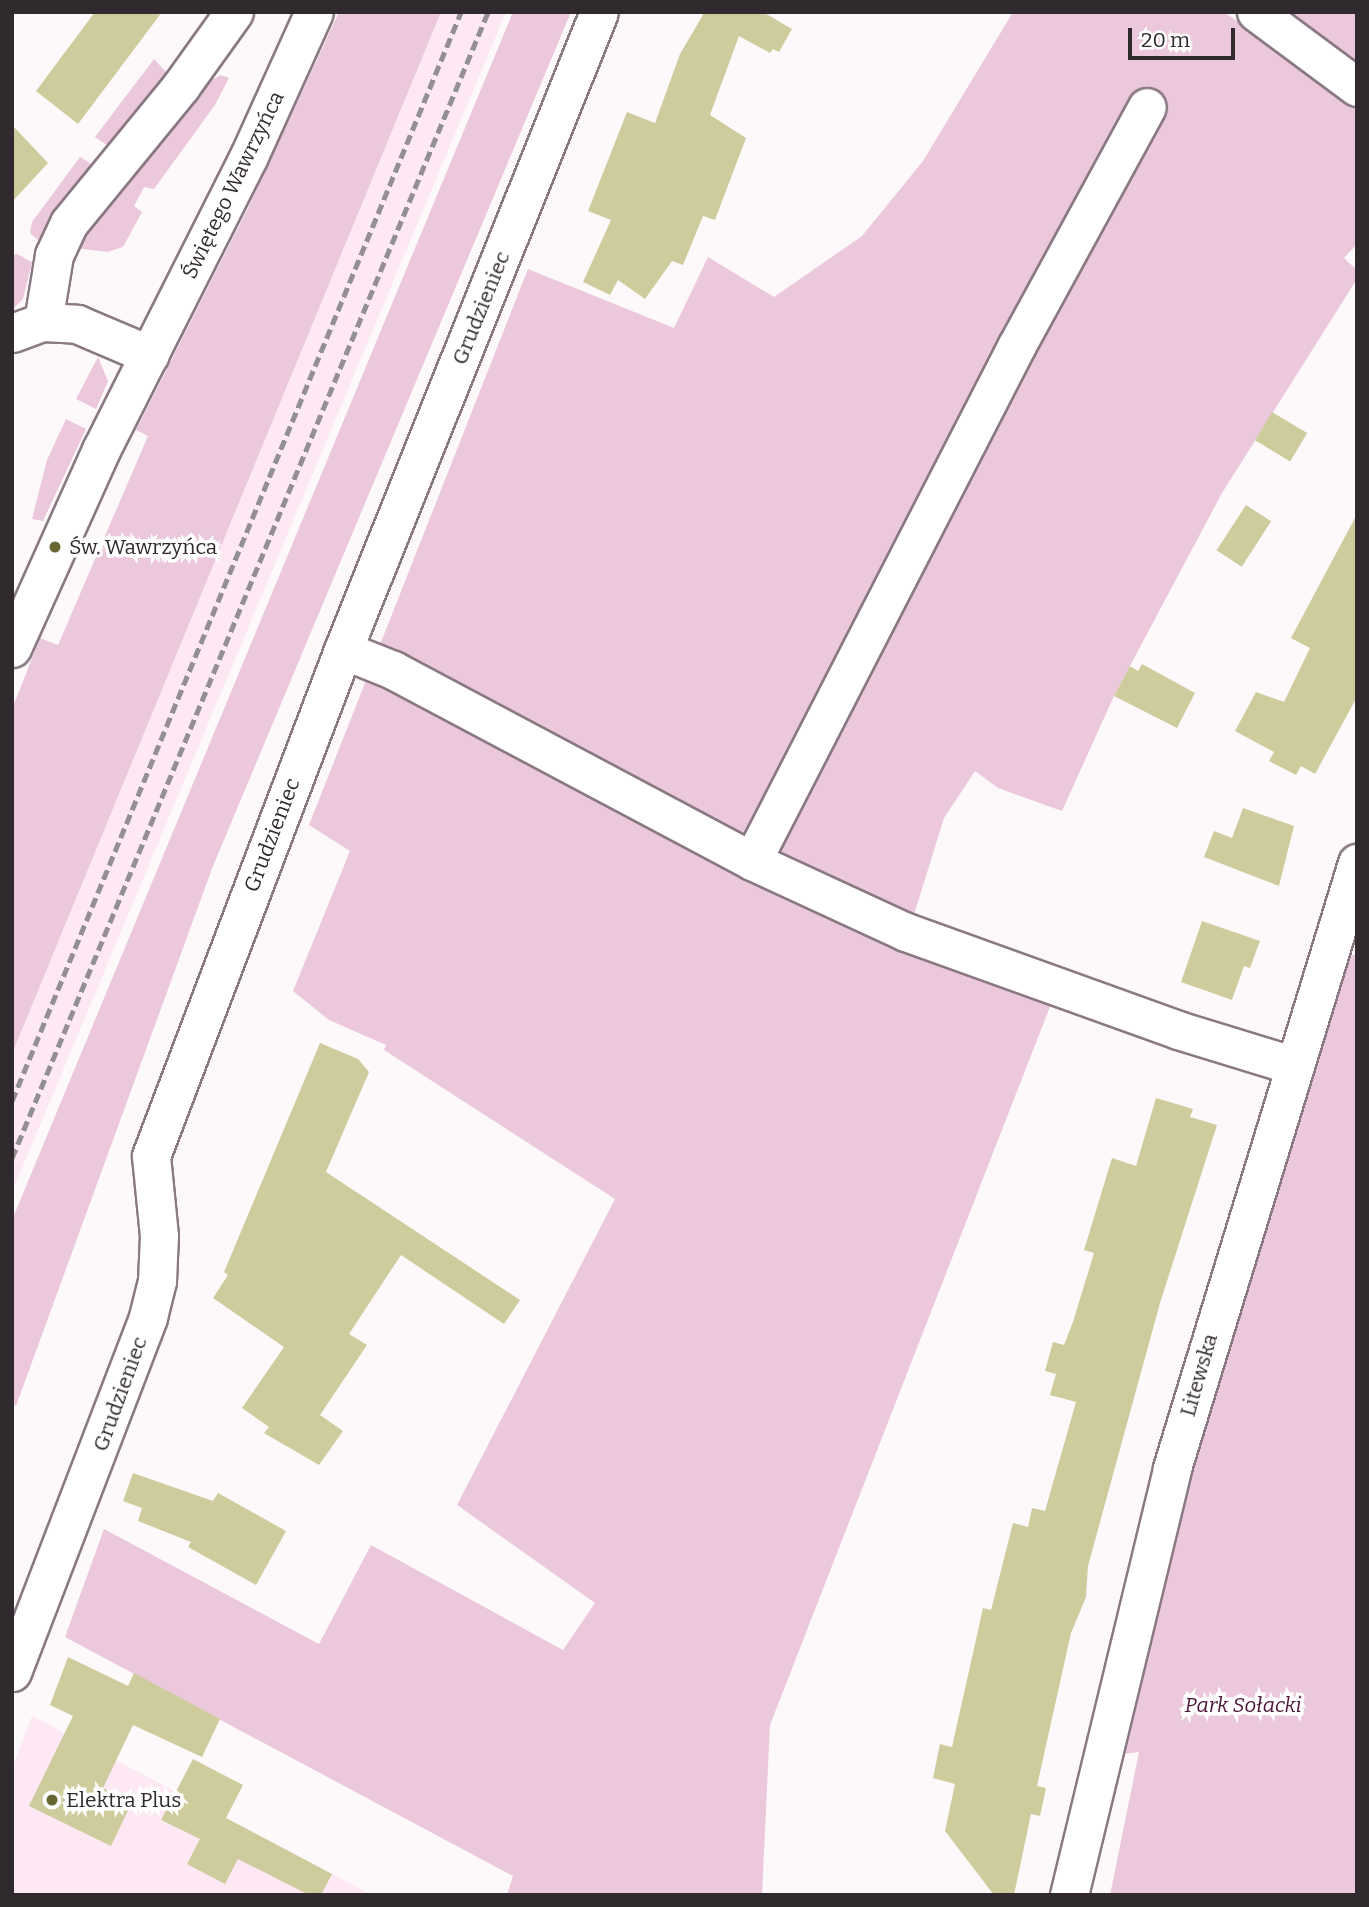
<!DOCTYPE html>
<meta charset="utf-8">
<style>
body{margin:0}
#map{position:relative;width:1369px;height:1907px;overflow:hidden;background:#fdf9fb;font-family:Bitter,serif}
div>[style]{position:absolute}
.built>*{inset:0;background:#fde8f3}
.green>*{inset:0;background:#ebc8dc}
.building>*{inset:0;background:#cecc9d;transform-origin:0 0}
.roads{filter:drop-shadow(2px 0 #8a7982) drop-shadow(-2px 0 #8a7982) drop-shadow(0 2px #8a7982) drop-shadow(0 -2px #8a7982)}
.minor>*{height:37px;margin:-18.5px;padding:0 18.5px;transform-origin:18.5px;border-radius:18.5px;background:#fff}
.rail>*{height:5px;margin-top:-2.5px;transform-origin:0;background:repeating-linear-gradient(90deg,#948f92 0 10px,transparent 0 15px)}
.dots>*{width:19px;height:19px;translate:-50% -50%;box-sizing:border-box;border:4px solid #fff;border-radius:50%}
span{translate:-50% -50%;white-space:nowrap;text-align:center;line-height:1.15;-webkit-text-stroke:7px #fff;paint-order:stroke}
.street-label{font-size:21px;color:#30292d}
.poi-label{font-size:21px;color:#30292d}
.left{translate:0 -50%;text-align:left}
.park-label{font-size:21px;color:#4d173a;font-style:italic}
.frame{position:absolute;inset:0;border:14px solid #30292d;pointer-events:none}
.scale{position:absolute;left:1128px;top:28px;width:107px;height:32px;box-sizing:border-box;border:4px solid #30292d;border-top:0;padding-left:9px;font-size:21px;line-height:24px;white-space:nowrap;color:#30292d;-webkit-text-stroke:5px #fff;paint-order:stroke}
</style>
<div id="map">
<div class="built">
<div style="clip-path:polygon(441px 12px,506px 12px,12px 1192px,12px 1054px)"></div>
<div style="clip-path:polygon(32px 1716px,332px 1874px,372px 1895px,12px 1895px,12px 1769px)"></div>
</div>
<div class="green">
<div style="clip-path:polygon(339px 12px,441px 12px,12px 1054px,12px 709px,40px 638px,58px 645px,148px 436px,136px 430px,248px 208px)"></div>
<div style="clip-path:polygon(513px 12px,571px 12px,213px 866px,16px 1406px,12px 1404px,12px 1220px)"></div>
<div style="clip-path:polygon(1013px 12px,1224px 12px,1357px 105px,1357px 244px,1344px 258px,1357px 270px,1357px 279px,1222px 493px,1114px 696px,1062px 811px,998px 788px,975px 771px,944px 818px,912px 921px,1053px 999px,770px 1725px,762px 1895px,507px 1895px,513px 1876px,65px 1637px,104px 1529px,319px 1644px,371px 1545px,563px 1650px,595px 1603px,457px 1505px,615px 1199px,384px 1050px,386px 1045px,329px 1020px,293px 991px,350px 851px,309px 825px,528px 269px,674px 328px,708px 257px,774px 297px,862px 236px,923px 161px)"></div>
<div style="clip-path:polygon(1284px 12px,1357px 12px,1357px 69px)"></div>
<div style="clip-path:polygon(154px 59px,170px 76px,114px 146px,105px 144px,95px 137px)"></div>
<div style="clip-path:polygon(221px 75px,229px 78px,215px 105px,154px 189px,144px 187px,134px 206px,142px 212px,123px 247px,107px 252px,77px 248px,89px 223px,202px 85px)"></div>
<div style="clip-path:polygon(80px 157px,90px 163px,90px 172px,57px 208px,39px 241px,30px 233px,32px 222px)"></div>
<div style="clip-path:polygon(17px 254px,32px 262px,23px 299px,12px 310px,12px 255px)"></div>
<div style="clip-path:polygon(98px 357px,108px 381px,96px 409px,76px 399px)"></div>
<div style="clip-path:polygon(66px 419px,86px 429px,43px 521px,32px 519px,47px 460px)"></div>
<div style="clip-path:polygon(1357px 954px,1357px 1895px,1110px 1895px,1139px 1752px,1114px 1755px,1145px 1626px,1341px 958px)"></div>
</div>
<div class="building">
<div style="clip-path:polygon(95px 12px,162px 12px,78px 124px,36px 91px)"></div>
<div style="clip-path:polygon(699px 12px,763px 12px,792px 29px,779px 52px,773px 49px,770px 53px,739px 36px,710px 115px,746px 138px,715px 220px,703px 216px,683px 265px,672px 261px,645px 299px,618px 280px,610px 295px,583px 282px,611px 220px,588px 211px,627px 112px,655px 123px,680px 54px,703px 15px)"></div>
<div style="clip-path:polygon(12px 125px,48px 163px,12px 202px)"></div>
<div style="left:1272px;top:412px;width:41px;height:33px;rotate:31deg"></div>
<div style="left:1246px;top:505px;width:30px;height:54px;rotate:33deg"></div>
<div style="clip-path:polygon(1357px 514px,1357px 697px,1315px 774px,1301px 766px,1296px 775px,1269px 761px,1274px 752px,1235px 731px,1256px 692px,1284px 702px,1310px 648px,1291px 638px)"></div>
<div style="clip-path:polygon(1142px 664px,1195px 693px,1177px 728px,1114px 696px,1130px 666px,1138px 671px)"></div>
<div style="clip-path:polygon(1243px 808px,1294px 826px,1279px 886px,1204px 857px,1214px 831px,1232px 838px)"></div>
<div style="clip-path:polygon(1202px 921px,1260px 941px,1250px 968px,1244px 966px,1232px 1000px,1181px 982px)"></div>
<div style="clip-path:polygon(320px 1043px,358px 1059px,369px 1072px,326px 1172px,520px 1300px,504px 1324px,401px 1255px,349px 1334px,367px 1345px,320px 1415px,343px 1431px,319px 1465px,264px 1433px,269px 1427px,242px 1408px,284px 1347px,213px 1298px,228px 1275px,224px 1272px)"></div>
<div style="clip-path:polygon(1156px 1098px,1193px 1109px,1190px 1117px,1217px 1125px,1160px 1303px,1088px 1566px,1086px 1597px,1071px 1633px,1037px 1786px,1046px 1788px,1040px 1816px,1031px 1814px,1014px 1895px,994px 1895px,945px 1831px,955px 1784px,933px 1778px,940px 1744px,952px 1747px,983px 1608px,991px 1610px,1013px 1523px,1028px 1527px,1032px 1508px,1045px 1511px,1076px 1402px,1050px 1395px,1056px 1374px,1045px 1371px,1053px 1342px,1064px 1345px,1073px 1322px,1094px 1253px,1084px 1250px,1112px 1158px,1136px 1166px)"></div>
<div style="clip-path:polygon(133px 1473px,213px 1501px,218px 1493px,286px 1531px,256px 1585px,188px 1547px,191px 1542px,138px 1521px,142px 1508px,123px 1501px)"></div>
<div style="clip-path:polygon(68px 1657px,128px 1686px,134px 1673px,220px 1719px,202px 1757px,133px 1725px,103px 1788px,132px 1802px,111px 1846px,29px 1806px,73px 1716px,50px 1705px)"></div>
<div style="clip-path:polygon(193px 1759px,243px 1785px,226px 1818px,332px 1874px,321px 1895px,309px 1895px,238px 1859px,225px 1884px,187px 1864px,200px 1839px,161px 1820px)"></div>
</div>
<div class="roads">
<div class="minor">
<div style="left:1256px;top:12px;width:126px;rotate:36.6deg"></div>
<div style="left:43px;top:322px;width:34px;rotate:3deg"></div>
<div style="left:77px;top:324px;width:79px;rotate:23deg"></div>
<div style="left:12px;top:333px;width:33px;rotate:-20deg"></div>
<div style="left:43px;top:322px;width:68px;rotate:-80.7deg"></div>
<div style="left:54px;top:255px;width:35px;rotate:-65deg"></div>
<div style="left:69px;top:223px;width:177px;rotate:-50.7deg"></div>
<div style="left:181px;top:86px;width:91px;rotate:-54.4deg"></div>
<div style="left:12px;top:648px;width:217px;rotate:-65.8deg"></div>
<div style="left:101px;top:450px;width:327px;rotate:-63.3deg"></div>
<div style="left:248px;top:158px;width:160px;rotate:-65.7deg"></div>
<div style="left:343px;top:650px;width:54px;rotate:21.8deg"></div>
<div style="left:393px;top:670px;width:407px;rotate:28deg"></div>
<div style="left:752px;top:861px;width:170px;rotate:24.8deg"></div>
<div style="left:906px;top:932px;width:289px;rotate:19.8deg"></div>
<div style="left:1178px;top:1030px;width:119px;rotate:17.1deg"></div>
<div style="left:752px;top:861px;width:580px;rotate:-62.82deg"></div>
<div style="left:1017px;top:345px;width:271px;rotate:-61.4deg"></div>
<div style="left:12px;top:1672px;width:380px;rotate:-69deg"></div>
<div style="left:148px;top:1317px;width:37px;rotate:-76deg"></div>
<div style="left:157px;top:1281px;width:45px;rotate:-87.5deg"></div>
<div style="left:159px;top:1236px;width:80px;rotate:-95.7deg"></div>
<div style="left:151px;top:1156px;width:541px;rotate:-69.22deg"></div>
<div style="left:343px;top:650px;width:687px;rotate:-68.14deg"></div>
<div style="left:1069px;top:1895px;width:439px;rotate:-76.4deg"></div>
<div style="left:1172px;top:1468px;width:633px;rotate:-73deg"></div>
</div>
</div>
<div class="rail">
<div style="left:12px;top:1101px;width:1178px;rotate:-67.59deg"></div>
<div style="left:12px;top:1158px;width:1241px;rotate:-67.44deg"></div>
</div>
<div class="dots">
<div style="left:55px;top:547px;background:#686632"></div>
<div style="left:52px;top:1800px;background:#686632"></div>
</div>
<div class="street-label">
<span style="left:233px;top:185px;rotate:-64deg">Świętego Wawrzyńca</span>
<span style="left:481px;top:308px;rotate:-68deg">Grudzieniec</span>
<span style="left:272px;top:835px;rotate:-69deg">Grudzieniec</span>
<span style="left:1199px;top:1375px;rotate:-74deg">Litewska</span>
<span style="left:120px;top:1394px;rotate:-70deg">Grudzieniec</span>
</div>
<div class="poi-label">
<span class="left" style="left:69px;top:547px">Św. Wawrzyńca</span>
<span class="left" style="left:66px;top:1800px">Elektra Plus</span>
</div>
<div class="park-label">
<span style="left:1243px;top:1705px">Park Sołacki</span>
</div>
<div class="frame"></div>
<div class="scale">20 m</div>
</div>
